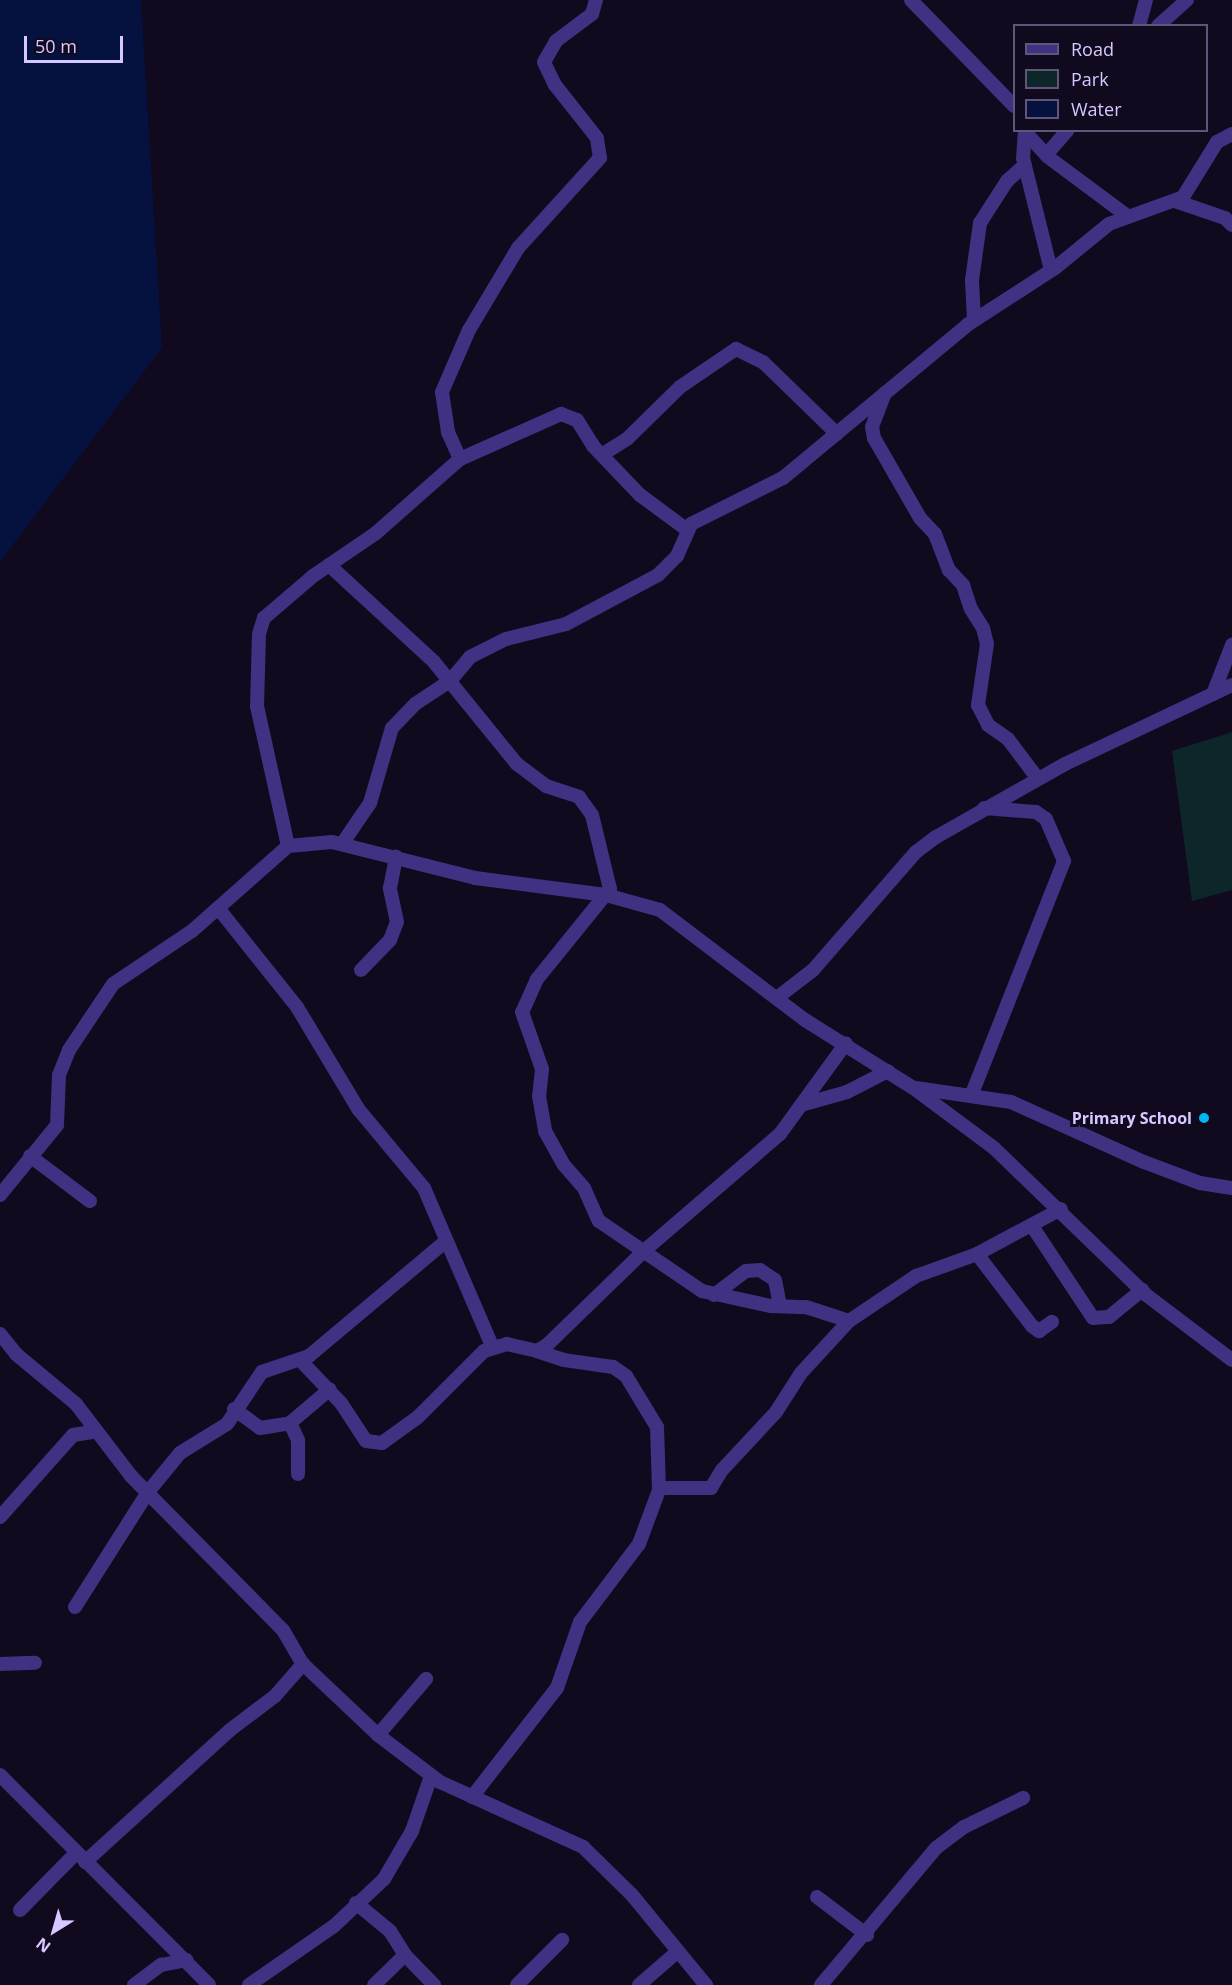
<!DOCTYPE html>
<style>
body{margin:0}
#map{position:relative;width:1232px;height:1985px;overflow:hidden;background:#110a1f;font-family:"Open Sans",sans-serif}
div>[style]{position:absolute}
.green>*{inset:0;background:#0d262a}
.water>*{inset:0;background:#05113e}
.minor>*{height:14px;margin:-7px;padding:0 7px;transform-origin:7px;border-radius:7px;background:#413182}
.dots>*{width:16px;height:16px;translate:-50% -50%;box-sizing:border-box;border:3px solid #110a1f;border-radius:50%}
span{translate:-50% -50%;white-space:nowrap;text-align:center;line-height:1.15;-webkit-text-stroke:6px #110a1f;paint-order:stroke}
.poi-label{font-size:16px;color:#d7c9ff;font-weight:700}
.right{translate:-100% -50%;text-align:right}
.legend{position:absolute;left:1013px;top:24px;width:195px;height:108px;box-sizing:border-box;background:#110a1f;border:2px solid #605679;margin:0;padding:8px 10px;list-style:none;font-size:18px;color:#d7c9ff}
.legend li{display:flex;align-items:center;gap:12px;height:30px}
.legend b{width:30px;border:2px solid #605679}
.north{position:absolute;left:24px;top:1901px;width:60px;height:60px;-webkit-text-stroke:4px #110a1f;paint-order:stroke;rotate:217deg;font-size:16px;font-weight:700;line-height:24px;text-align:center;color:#d7c9ff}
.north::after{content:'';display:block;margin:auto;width:21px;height:27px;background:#d7c9ff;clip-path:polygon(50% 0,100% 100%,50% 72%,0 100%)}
.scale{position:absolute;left:24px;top:36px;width:99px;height:27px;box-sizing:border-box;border:3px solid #d7c9ff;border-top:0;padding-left:8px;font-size:18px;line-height:21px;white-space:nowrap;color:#d7c9ff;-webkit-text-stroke:4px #110a1f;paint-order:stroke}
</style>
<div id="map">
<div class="green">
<div style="clip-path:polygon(1232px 732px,1232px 890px,1192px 901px,1172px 751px)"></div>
</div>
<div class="water">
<div style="clip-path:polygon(0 0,141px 0,162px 348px,0 562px)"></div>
</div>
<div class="minor">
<div style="left:911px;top:0;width:148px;rotate:45.8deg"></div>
<div style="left:1139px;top:26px;width:27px;rotate:-75deg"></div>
<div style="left:1158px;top:26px;width:39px;rotate:-42deg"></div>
<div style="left:1025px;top:130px;width:28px;rotate:94deg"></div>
<div style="left:1023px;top:158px;width:115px;rotate:76deg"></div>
<div style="left:1025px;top:132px;width:34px;rotate:47deg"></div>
<div style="left:1048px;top:157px;width:97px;rotate:36.6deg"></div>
<div style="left:1046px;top:155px;width:33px;rotate:-49deg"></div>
<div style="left:1175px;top:201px;width:53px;rotate:18.8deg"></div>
<div style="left:1225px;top:218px;width:10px;rotate:45deg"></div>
<div style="left:974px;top:320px;width:40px;rotate:-92.9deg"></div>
<div style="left:972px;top:280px;width:58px;rotate:-82deg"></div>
<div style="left:980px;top:223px;width:50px;rotate:-57.3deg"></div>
<div style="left:1007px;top:181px;width:24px;rotate:-42deg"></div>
<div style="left:885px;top:393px;width:36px;rotate:111deg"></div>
<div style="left:872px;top:427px;width:11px;rotate:80deg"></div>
<div style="left:874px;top:438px;width:92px;rotate:60.1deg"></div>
<div style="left:920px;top:518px;width:22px;rotate:47deg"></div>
<div style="left:935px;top:534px;width:39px;rotate:69deg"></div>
<div style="left:949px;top:570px;width:21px;rotate:47deg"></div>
<div style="left:963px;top:585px;width:25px;rotate:72deg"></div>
<div style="left:971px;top:609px;width:22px;rotate:58deg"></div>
<div style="left:983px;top:628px;width:16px;rotate:76deg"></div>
<div style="left:987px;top:644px;width:62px;rotate:98.4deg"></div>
<div style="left:978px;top:705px;width:22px;rotate:63deg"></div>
<div style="left:988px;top:725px;width:24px;rotate:35deg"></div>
<div style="left:1008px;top:739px;width:50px;rotate:53.1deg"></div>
<div style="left:603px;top:454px;width:28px;rotate:-32deg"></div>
<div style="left:627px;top:439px;width:74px;rotate:-44.5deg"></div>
<div style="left:680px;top:387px;width:68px;rotate:-34.2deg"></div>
<div style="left:736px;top:349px;width:30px;rotate:26deg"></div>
<div style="left:763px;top:362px;width:103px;rotate:44.2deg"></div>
<div style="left:460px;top:459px;width:30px;rotate:-114deg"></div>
<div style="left:448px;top:432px;width:40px;rotate:-98.5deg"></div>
<div style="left:442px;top:392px;width:68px;rotate:-66.5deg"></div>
<div style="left:469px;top:330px;width:96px;rotate:-59.1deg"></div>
<div style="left:518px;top:248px;width:122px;rotate:-47.7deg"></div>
<div style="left:600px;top:158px;width:20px;rotate:-99deg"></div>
<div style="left:597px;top:138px;width:68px;rotate:-128.4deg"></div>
<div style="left:555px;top:85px;width:25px;rotate:-116deg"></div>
<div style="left:544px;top:62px;width:24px;rotate:-60deg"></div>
<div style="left:556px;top:41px;width:45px;rotate:-36.9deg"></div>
<div style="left:592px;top:14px;width:15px;rotate:-74deg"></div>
<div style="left:329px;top:565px;width:143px;rotate:42.7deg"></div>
<div style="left:434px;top:662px;width:132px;rotate:50.9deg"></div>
<div style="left:517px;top:764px;width:36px;rotate:37deg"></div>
<div style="left:546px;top:786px;width:35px;rotate:18deg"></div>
<div style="left:579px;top:797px;width:22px;rotate:54deg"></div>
<div style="left:592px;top:815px;width:76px;rotate:76.3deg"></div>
<div style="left:610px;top:889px;width:116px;rotate:129deg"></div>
<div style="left:537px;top:979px;width:36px;rotate:114deg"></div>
<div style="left:522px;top:1012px;width:60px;rotate:70.7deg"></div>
<div style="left:542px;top:1069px;width:27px;rotate:96deg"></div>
<div style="left:539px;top:1096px;width:36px;rotate:80deg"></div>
<div style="left:545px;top:1131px;width:39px;rotate:61deg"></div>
<div style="left:564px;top:1165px;width:30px;rotate:49deg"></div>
<div style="left:584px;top:1188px;width:36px;rotate:66deg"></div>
<div style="left:599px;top:1221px;width:125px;rotate:34.2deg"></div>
<div style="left:702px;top:1291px;width:71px;rotate:12.3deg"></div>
<div style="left:771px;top:1306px;width:35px;rotate:2deg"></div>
<div style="left:806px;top:1307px;width:45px;rotate:18deg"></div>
<div style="left:1213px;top:694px;width:53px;rotate:-68.8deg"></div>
<div style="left:342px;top:844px;width:50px;rotate:-55.7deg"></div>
<div style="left:370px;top:803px;width:78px;rotate:-73.7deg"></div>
<div style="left:392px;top:728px;width:33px;rotate:-46deg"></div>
<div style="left:415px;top:704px;width:42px;rotate:-33.3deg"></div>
<div style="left:450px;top:681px;width:31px;rotate:-50deg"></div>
<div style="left:470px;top:657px;width:40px;rotate:-26.6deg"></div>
<div style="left:506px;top:639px;width:62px;rotate:-14deg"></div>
<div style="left:566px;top:624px;width:104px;rotate:-28deg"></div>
<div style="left:658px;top:575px;width:27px;rotate:-45deg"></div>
<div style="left:677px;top:556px;width:35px;rotate:-66deg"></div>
<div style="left:691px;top:524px;width:103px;rotate:-26.6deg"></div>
<div style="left:783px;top:478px;width:239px;rotate:-39.7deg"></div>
<div style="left:967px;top:325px;width:105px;rotate:-32.9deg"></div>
<div style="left:1055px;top:268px;width:70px;rotate:-39.2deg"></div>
<div style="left:1109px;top:224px;width:79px;rotate:-20deg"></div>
<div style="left:1183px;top:197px;width:65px;rotate:-58.3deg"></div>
<div style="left:1217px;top:142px;width:17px;rotate:-28deg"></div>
<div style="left:288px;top:846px;width:143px;rotate:-102.5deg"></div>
<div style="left:257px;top:706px;width:72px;rotate:-88.4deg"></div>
<div style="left:259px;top:634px;width:17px;rotate:-73deg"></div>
<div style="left:264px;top:618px;width:65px;rotate:-40.6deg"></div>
<div style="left:313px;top:576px;width:76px;rotate:-34.3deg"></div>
<div style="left:376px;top:533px;width:112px;rotate:-41.4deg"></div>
<div style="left:460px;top:459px;width:111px;rotate:-24deg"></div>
<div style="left:561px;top:414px;width:17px;rotate:21deg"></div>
<div style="left:577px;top:420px;width:31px;rotate:58deg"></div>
<div style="left:593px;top:446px;width:68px;rotate:46.2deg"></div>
<div style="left:640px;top:495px;width:57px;rotate:36.5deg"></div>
<div style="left:218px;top:908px;width:127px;rotate:51.4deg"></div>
<div style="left:297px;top:1007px;width:120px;rotate:59deg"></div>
<div style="left:359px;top:1110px;width:102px;rotate:50.2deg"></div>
<div style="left:424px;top:1188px;width:174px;rotate:66.7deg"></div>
<div style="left:361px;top:970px;width:42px;rotate:-46deg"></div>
<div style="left:390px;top:940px;width:19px;rotate:-69deg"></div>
<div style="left:397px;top:922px;width:35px;rotate:-102deg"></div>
<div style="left:390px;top:888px;width:32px;rotate:-79deg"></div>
<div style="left:778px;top:997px;width:44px;rotate:-37.6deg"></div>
<div style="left:813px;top:970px;width:157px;rotate:-48.9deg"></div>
<div style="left:916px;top:852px;width:25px;rotate:-37deg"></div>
<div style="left:936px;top:837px;width:148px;rotate:-29.5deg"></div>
<div style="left:1065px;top:764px;width:185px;rotate:-25.3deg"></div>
<div style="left:916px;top:1088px;width:96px;rotate:8.4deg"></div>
<div style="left:1011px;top:1102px;width:146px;rotate:24.3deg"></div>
<div style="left:1144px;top:1162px;width:60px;rotate:20.6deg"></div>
<div style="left:1200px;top:1183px;width:32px;rotate:9deg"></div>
<div style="left:971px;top:1096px;width:253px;rotate:-68.4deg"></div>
<div style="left:1064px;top:861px;width:46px;rotate:-113.2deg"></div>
<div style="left:1046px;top:819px;width:12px;rotate:-145deg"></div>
<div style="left:1036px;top:812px;width:52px;rotate:-175.6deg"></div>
<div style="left:801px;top:1105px;width:48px;rotate:-15.8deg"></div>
<div style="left:847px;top:1092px;width:46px;rotate:-27.1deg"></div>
<div style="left:30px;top:1156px;width:75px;rotate:36.9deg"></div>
<div style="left:0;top:1195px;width:90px;rotate:-50.8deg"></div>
<div style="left:57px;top:1125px;width:50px;rotate:-87.7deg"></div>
<div style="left:59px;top:1075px;width:27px;rotate:-68deg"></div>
<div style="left:69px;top:1050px;width:79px;rotate:-56.3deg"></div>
<div style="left:113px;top:984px;width:95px;rotate:-33.9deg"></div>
<div style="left:192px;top:931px;width:128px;rotate:-41.5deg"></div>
<div style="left:288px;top:846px;width:44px;rotate:-5.2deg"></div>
<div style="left:332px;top:842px;width:147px;rotate:14.1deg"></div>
<div style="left:475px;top:878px;width:132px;rotate:7.4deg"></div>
<div style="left:606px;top:895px;width:56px;rotate:15.5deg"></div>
<div style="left:660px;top:910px;width:182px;rotate:37.2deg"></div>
<div style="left:805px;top:1020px;width:126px;rotate:32.1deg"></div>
<div style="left:912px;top:1087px;width:102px;rotate:36.6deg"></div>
<div style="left:994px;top:1148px;width:210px;rotate:44deg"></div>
<div style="left:1145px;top:1294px;width:109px;rotate:37.2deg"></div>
<div style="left:1032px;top:1226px;width:110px;rotate:56.5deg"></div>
<div style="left:1093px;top:1318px;width:16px;rotate:-4deg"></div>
<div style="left:1109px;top:1317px;width:43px;rotate:-39.3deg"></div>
<div style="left:977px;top:1254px;width:91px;rotate:52.6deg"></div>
<div style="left:1032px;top:1326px;width:9px;rotate:36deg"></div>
<div style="left:1039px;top:1331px;width:16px;rotate:-35deg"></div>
<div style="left:714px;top:1295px;width:40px;rotate:-37deg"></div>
<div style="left:746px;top:1271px;width:14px;rotate:-4deg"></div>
<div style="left:760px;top:1270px;width:18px;rotate:34deg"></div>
<div style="left:775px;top:1280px;width:26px;rotate:79deg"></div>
<div style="left:0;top:1334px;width:26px;rotate:51deg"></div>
<div style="left:16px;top:1354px;width:78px;rotate:39.8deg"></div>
<div style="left:76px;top:1404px;width:91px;rotate:52.6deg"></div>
<div style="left:131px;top:1476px;width:216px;rotate:45.4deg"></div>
<div style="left:283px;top:1630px;width:39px;rotate:60deg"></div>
<div style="left:303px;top:1664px;width:103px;rotate:43.4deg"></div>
<div style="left:378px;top:1735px;width:78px;rotate:37.2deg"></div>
<div style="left:440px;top:1782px;width:157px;rotate:24.4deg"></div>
<div style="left:583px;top:1847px;width:69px;rotate:44.4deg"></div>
<div style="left:632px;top:1895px;width:117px;rotate:50.6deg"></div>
<div style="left:301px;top:1361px;width:58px;rotate:46.4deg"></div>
<div style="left:341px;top:1403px;width:45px;rotate:56.7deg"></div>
<div style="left:366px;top:1441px;width:16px;rotate:7deg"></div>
<div style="left:382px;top:1443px;width:44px;rotate:-35.8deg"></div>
<div style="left:418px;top:1417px;width:93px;rotate:-45deg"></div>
<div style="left:484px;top:1351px;width:24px;rotate:-17deg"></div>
<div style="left:507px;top:1344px;width:31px;rotate:13deg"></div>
<div style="left:537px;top:1351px;width:12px;rotate:-31deg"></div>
<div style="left:547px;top:1345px;width:136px;rotate:-44.1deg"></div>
<div style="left:645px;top:1250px;width:178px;rotate:-40.7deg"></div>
<div style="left:780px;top:1134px;width:112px;rotate:-54deg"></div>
<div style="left:234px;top:1409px;width:32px;rotate:36deg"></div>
<div style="left:260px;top:1428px;width:30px;rotate:-9deg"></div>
<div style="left:298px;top:1474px;width:34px;rotate:-90deg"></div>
<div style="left:298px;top:1440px;width:19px;rotate:-115deg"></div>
<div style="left:290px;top:1423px;width:52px;rotate:-40.4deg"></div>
<div style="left:659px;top:1488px;width:52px"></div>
<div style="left:711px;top:1488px;width:21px;rotate:-59deg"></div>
<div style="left:722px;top:1470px;width:79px;rotate:-47deg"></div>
<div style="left:776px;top:1412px;width:46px;rotate:-57.3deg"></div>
<div style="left:801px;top:1373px;width:71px;rotate:-47.3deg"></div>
<div style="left:849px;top:1321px;width:81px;rotate:-33.9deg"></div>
<div style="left:916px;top:1276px;width:65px;rotate:-19.8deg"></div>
<div style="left:977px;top:1254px;width:95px;rotate:-28.2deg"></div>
<div style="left:0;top:1517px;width:110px;rotate:-48.3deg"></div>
<div style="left:73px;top:1435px;width:24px;rotate:-9deg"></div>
<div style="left:75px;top:1607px;width:136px;rotate:-57.6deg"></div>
<div style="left:148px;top:1492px;width:50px;rotate:-50.6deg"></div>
<div style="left:180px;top:1453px;width:55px;rotate:-31.7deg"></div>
<div style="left:227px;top:1424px;width:63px;rotate:-56.1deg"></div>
<div style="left:262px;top:1372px;width:50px;rotate:-18.8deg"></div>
<div style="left:309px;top:1356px;width:177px;rotate:-40deg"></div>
<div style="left:0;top:1664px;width:35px;rotate:-2deg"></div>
<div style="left:378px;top:1735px;width:74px;rotate:-49.4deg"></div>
<div style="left:0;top:1775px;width:296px;rotate:45.1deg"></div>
<div style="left:472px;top:1797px;width:138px;rotate:-52.1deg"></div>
<div style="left:557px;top:1688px;width:70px;rotate:-70.8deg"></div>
<div style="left:580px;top:1622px;width:98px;rotate:-52.9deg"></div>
<div style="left:639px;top:1544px;width:58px;rotate:-69.7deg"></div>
<div style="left:659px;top:1490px;width:63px;rotate:-91.8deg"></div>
<div style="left:657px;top:1427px;width:60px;rotate:-121.3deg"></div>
<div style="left:626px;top:1376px;width:16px;rotate:-145deg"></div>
<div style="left:613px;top:1367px;width:49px;rotate:-171.9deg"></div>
<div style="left:564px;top:1360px;width:28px;rotate:-162deg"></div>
<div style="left:85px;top:1862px;width:196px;rotate:-42.3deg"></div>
<div style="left:230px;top:1730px;width:56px;rotate:-37.1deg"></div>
<div style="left:275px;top:1696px;width:43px;rotate:-48.8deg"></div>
<div style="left:817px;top:1897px;width:63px;rotate:37.2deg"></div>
<div style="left:356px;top:1903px;width:44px;rotate:39.5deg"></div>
<div style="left:390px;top:1931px;width:28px;rotate:58deg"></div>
<div style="left:405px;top:1955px;width:42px;rotate:46deg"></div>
<div style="left:20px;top:1910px;width:81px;rotate:-45.5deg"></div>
<div style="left:134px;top:1985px;width:34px;rotate:-37deg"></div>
<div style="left:161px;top:1965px;width:26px;rotate:-11deg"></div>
<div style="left:249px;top:1985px;width:103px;rotate:-34.8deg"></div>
<div style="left:334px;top:1926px;width:69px;rotate:-43.2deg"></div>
<div style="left:384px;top:1879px;width:56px;rotate:-59.7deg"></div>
<div style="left:412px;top:1831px;width:58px;rotate:-70.9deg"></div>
<div style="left:374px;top:1985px;width:43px;rotate:-44.1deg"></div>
<div style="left:517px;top:1985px;width:64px;rotate:-45deg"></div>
<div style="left:639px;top:1985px;width:50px;rotate:-41deg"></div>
<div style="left:821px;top:1985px;width:179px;rotate:-50deg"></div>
<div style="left:936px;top:1848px;width:35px;rotate:-37deg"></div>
<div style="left:964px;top:1827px;width:66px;rotate:-26.2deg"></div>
</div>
<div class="dots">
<div style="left:1204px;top:1118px;background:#00b5f4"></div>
</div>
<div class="poi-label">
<span class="right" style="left:1192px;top:1118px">Primary School</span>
</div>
<ul class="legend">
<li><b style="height:8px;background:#413182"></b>Road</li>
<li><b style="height:16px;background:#0d262a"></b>Park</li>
<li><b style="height:16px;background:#05113e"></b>Water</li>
</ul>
<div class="north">N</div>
<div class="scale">50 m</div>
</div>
